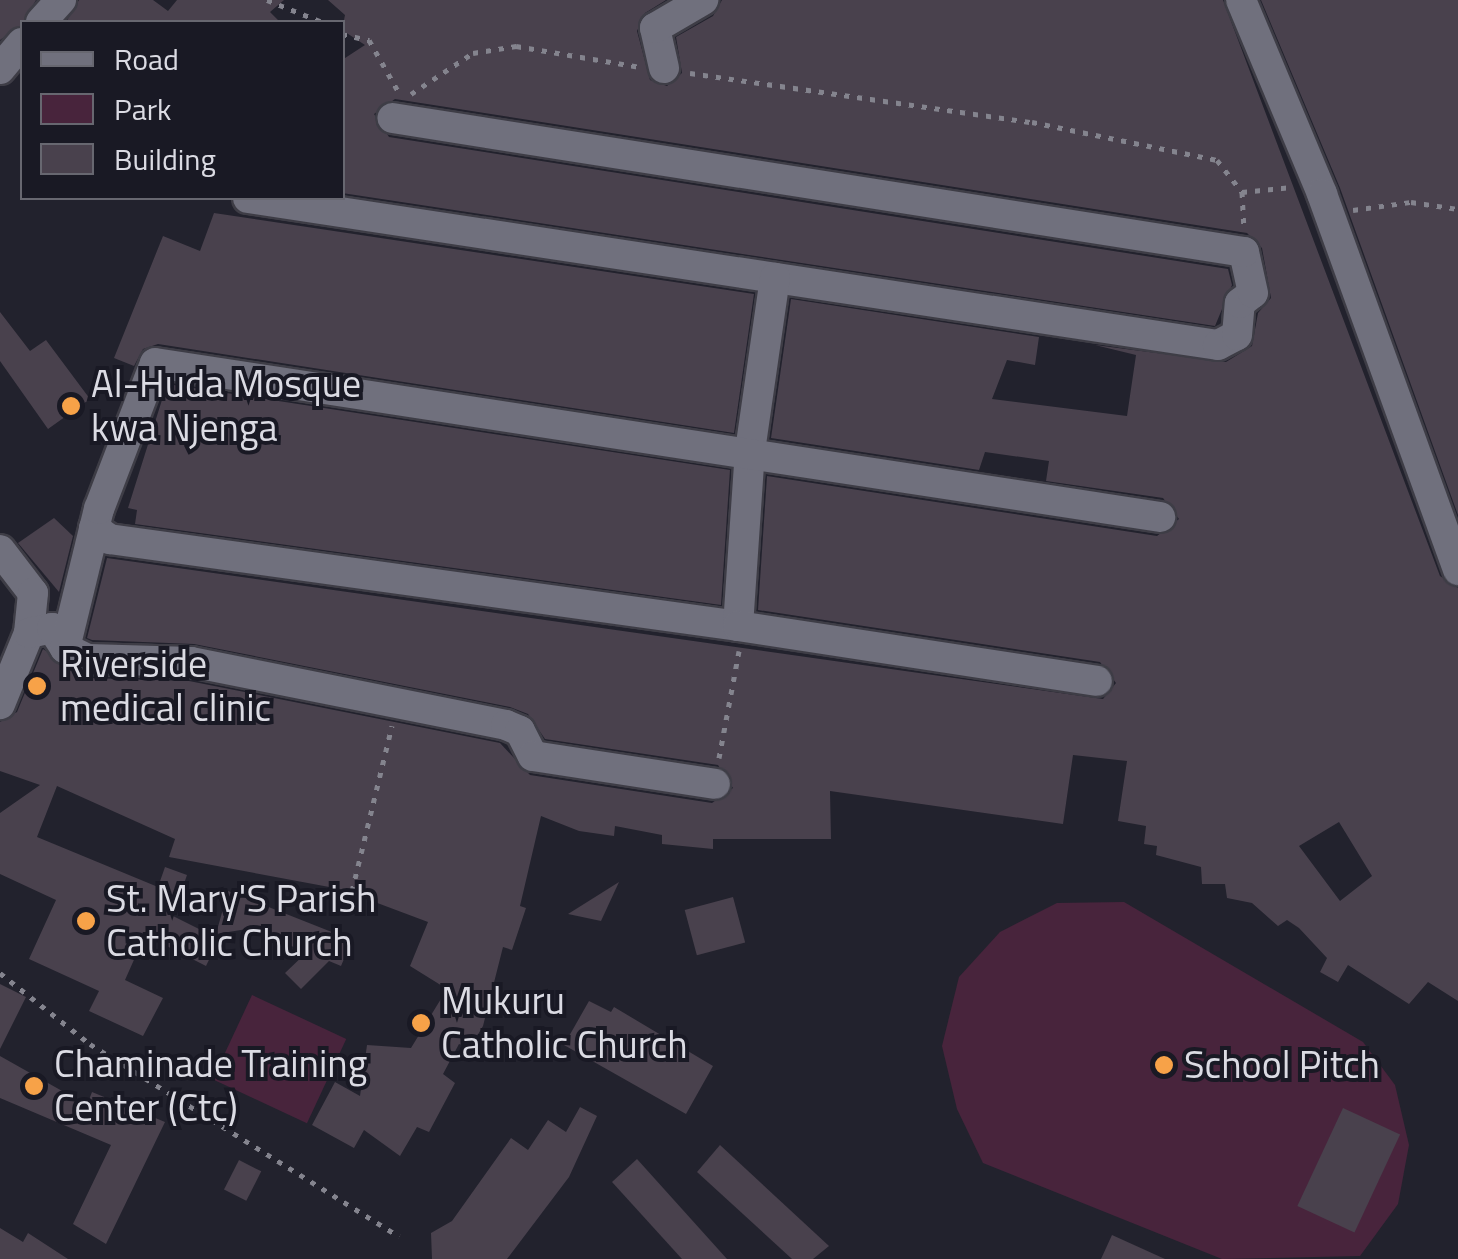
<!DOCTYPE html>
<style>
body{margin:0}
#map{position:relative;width:1458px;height:1259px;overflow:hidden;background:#22222d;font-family:"Titillium Web",sans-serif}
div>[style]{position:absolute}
.green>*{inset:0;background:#48243c;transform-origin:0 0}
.building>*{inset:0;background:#49414d;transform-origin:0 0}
.path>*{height:5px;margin-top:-2.5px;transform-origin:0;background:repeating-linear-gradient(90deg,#84848e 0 5px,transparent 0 13px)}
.roads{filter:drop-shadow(2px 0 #3e3d46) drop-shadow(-2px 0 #3e3d46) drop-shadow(0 2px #3e3d46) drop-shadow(0 -2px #3e3d46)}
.minor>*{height:30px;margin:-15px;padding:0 15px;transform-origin:15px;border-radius:15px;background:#70707d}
.dots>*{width:28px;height:28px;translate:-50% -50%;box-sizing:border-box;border:5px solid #191924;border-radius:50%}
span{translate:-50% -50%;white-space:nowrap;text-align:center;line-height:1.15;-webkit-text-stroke:8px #191924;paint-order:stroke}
.poi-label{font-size:38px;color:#dbdbe3}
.left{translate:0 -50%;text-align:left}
.legend{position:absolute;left:20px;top:20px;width:325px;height:180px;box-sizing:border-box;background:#191924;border:2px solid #676770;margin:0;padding:12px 18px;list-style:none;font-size:30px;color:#dbdbe3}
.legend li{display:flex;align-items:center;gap:20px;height:50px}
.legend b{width:50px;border:2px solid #676770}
</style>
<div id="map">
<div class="green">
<div style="clip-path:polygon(1124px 902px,1363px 1042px,1395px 1085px,1409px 1145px,1398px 1204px,1360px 1256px,1222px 1259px,983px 1163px,957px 1109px,942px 1046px,959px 977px,1000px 932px,1057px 903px)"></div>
<div style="left:252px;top:995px;width:104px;height:93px;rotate:25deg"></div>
</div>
<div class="building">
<div style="clip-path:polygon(0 0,36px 0,22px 25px,0 40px)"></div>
<div style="clip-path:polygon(79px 0,153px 0,168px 11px,177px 0,284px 0,270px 12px,280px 22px,66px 22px)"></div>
<div style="clip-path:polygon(evenodd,328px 0,666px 0,645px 13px,637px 31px,650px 80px,667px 86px,682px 73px,676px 37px,713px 16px,722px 0,1223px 0,1440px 576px,1458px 588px,1458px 1001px,1428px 982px,1409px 1004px,1348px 965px,1338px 982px,1320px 972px,1327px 958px,1299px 928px,1287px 920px,1278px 926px,1252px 903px,1227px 898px,1225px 884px,1202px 884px,1201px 867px,1156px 855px,1157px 846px,1144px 844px,1146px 826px,1118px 821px,1127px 761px,1073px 755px,1063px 824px,830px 791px,831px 839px,713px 839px,713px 849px,662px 844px,662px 835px,615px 826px,614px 836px,579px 831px,541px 816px,520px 906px,526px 908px,512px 950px,503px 947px,483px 1026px,470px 1048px,459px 1044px,443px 1074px,455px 1083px,429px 1132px,417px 1127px,400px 1156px,364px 1130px,354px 1148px,312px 1125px,335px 1082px,360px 1096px,367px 1045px,411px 1048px,447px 989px,410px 966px,428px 922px,340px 889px,169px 857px,175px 839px,57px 786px,37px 837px,158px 887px,165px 867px,187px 875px,173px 916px,219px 939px,206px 966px,145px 935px,125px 980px,163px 998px,143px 1036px,89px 1011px,99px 991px,29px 959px,56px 900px,0 874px,0 813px,40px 785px,0 771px,0 722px,17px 712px,43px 649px,87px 678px,189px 681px,500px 743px,530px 775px,712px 803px,733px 788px,718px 765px,545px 739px,528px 714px,510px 707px,194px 644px,92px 640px,87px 638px,107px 558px,1103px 699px,1116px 683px,1100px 662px,758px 610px,767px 476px,1157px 536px,1179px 519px,1163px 498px,1046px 481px,1049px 461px,985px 452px,979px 470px,771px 438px,791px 299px,1039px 337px,1035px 365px,1007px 360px,992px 399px,1127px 416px,1136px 355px,1095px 345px,1226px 362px,1252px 346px,1258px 313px,1271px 298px,1262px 248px,1247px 233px,395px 99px,374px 114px,389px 137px,1228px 269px,1232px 285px,1215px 326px,342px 193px,342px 60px,365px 45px,342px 30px,345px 15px,328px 0,1339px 822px,1372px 876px,1340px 901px,1299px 846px,1339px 822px)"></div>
<div style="clip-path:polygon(1261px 0,1458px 0,1458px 515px,1340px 188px)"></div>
<div style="clip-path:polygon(214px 213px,754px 294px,734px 433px,158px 344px,143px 349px,134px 366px,114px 358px,163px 236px,200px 251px)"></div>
<div style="clip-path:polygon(0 312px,30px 351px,46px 340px,90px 399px,48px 429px,0 361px)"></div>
<div style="clip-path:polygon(167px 384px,730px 470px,721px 605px,135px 524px,137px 510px,128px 508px)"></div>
<div style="clip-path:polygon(54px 518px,73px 536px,59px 592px,18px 543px)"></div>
<div style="clip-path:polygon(619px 882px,601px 921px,568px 914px)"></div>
<div style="clip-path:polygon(228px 891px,352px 940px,341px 966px,329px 961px,301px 989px,285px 973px,307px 952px,247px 929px,216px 934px)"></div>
<div style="left:733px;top:897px;width:47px;height:50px;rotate:75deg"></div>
<div style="clip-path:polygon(0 984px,26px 997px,0 1049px)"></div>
<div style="clip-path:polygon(589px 1001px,611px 1012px,614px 1007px,713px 1066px,686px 1114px,564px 1045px)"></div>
<div style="clip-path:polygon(0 1056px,87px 1105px,92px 1092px,165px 1122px,106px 1244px,73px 1224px,111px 1145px,0 1098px)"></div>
<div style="clip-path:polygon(580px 1107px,597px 1116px,569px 1177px,507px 1259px,432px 1259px,431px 1233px,452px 1221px,511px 1138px,528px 1150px,548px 1120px,566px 1132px)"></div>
<div style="left:1343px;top:1108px;width:63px;height:108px;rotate:25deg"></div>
<div style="clip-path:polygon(720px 1145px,829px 1246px,813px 1259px,792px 1259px,697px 1172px)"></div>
<div style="clip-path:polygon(637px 1159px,727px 1259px,682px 1259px,612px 1182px)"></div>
<div style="left:239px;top:1160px;width:25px;height:33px;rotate:27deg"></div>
<div style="clip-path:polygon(0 1228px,23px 1242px,28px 1233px,68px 1259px,0 1259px)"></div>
<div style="clip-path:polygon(1112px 1235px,1165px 1259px,1101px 1259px)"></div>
</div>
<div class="path">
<div style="left:267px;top:0;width:59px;rotate:21.8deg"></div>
<div style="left:342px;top:34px;width:28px;rotate:13deg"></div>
<div style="left:369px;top:40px;width:59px;rotate:60.4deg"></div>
<div style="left:690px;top:73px;width:345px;rotate:8.2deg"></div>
<div style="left:1032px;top:122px;width:189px;rotate:11.6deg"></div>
<div style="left:1217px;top:160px;width:41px;rotate:52deg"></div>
<div style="left:1242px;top:192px;width:34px;rotate:87deg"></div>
<div style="left:411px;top:94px;width:74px;rotate:-33.5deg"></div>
<div style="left:473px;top:53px;width:44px;rotate:-9.2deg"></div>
<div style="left:516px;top:46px;width:126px;rotate:9.6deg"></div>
<div style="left:1242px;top:192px;width:50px;rotate:-5.7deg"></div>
<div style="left:1353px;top:210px;width:59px;rotate:-7.9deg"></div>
<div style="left:1411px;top:202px;width:48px;rotate:8.5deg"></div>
<div style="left:719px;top:758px;width:109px;rotate:-79.4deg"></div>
<div style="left:352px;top:891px;width:170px;rotate:-76.4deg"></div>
<div style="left:0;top:973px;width:115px;rotate:38.3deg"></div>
<div style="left:90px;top:1044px;width:364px;rotate:31.9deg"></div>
</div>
<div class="roads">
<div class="minor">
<div style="left:1241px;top:0;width:210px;rotate:67.3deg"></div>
<div style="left:1322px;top:194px;width:400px;rotate:70.1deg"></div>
<div style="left:41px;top:22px;width:30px;rotate:-48deg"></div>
<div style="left:664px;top:68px;width:41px;rotate:-102.7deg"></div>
<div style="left:655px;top:28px;width:56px;rotate:-30.3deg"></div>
<div style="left:0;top:69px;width:34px;rotate:-50deg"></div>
<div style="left:248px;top:198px;width:981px;rotate:8.62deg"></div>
<div style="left:1218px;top:345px;width:21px;rotate:-28deg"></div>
<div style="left:1237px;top:335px;width:32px;rotate:-85deg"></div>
<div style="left:1240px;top:303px;width:16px;rotate:-38deg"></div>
<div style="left:1253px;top:293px;width:42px;rotate:-102.4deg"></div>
<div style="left:1244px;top:252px;width:862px;rotate:-171.06deg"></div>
<div style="left:94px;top:528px;width:19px;rotate:36deg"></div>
<div style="left:109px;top:539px;width:635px;rotate:7.87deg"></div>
<div style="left:738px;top:626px;width:175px;rotate:-86.1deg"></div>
<div style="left:750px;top:451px;width:175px;rotate:-81.8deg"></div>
<div style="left:0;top:550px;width:54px;rotate:52.5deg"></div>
<div style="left:33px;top:593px;width:40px;rotate:95.7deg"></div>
<div style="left:29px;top:633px;width:77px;rotate:112.2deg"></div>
<div style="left:738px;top:626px;width:363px;rotate:8.7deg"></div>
<div style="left:29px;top:633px;width:24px;rotate:-12deg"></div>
<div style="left:52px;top:628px;width:24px;rotate:57deg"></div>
<div style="left:65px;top:648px;width:25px;rotate:26deg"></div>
<div style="left:88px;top:659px;width:103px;rotate:1.7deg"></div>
<div style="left:191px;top:662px;width:321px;rotate:11.3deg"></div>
<div style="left:506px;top:725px;width:15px;rotate:23deg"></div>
<div style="left:520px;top:731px;width:28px;rotate:63deg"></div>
<div style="left:533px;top:756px;width:184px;rotate:8.7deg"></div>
<div style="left:65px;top:648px;width:143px;rotate:-76.3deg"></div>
<div style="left:99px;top:509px;width:156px;rotate:-69deg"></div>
<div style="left:155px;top:363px;width:1017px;rotate:8.71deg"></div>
</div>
</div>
<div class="dots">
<div style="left:71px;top:406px;background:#f7a248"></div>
<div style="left:37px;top:686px;background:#f7a248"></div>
<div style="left:86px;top:921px;background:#f7a248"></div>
<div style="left:421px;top:1023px;background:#f7a248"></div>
<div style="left:1164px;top:1065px;background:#f7a248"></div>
<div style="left:34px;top:1086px;background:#f7a248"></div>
</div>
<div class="poi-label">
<span class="left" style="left:91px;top:406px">Al-Huda Mosque<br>kwa Njenga</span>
<span class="left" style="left:60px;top:686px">Riverside<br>medical clinic</span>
<span class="left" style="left:106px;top:921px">St. Mary'S Parish<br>Catholic Church</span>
<span class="left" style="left:441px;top:1023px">Mukuru<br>Catholic Church</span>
<span class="left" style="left:54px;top:1086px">Chaminade Training<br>Center (Ctc)</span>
<span class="left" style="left:1184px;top:1065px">School Pitch</span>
</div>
<ul class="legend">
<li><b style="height:12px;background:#70707d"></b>Road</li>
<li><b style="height:28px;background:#48243c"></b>Park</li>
<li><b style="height:28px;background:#49414d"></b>Building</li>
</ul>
</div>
